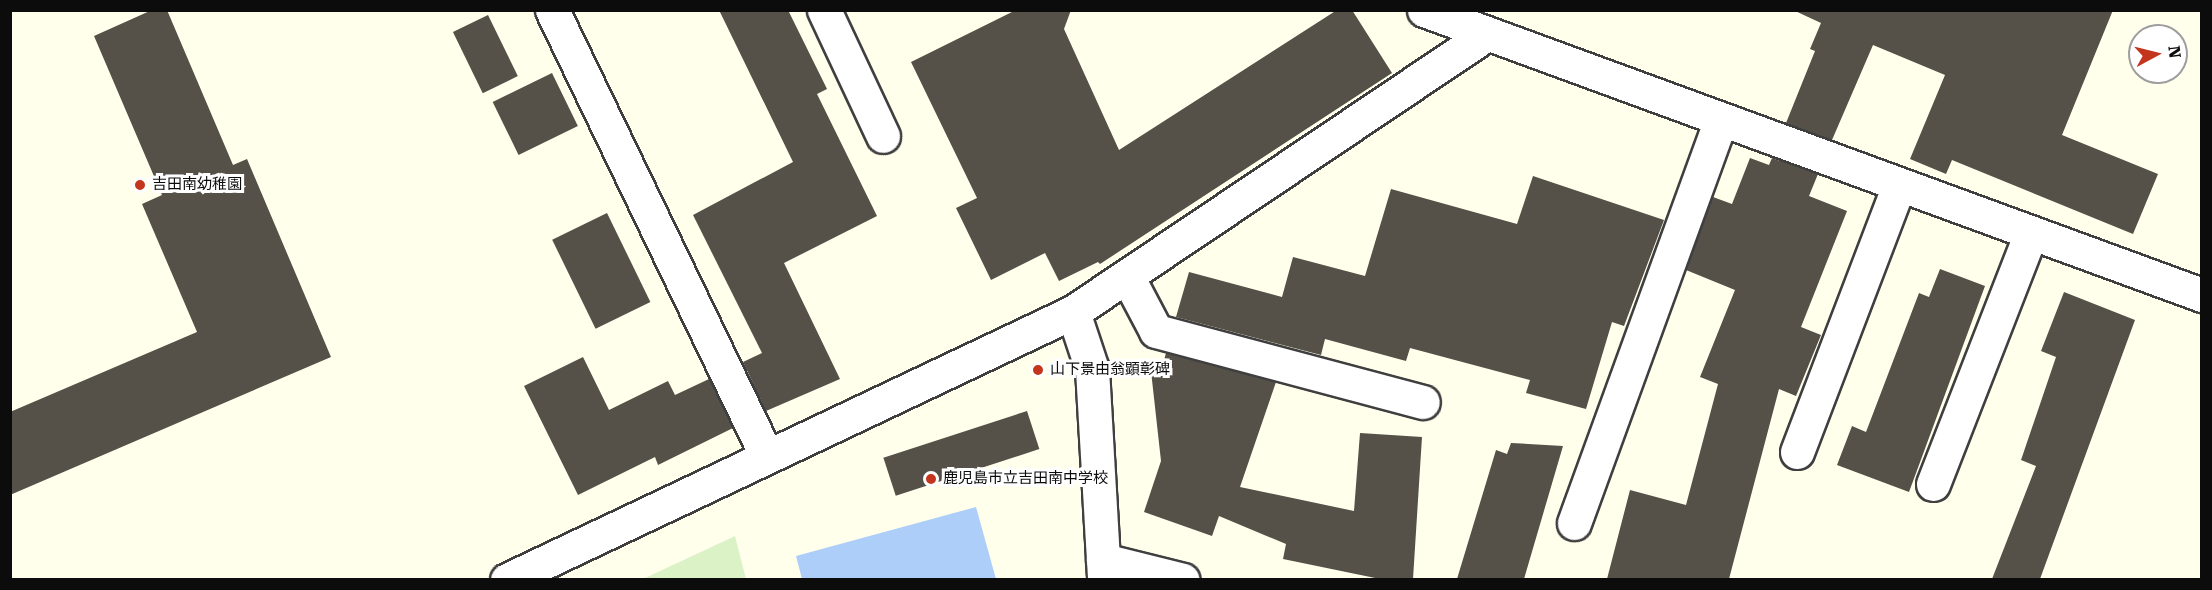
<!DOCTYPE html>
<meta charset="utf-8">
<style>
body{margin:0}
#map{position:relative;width:2212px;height:590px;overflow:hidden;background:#ffffec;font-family:"Roboto Serif","Noto Sans JP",serif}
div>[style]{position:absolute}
.pitch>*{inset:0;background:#daf2c6}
.water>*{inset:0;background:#adcef9}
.building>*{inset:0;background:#555048;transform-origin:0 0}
.roads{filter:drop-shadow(2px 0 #3f3f3f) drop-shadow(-2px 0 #3f3f3f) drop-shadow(0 2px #3f3f3f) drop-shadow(0 -2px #3f3f3f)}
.minor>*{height:33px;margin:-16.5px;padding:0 16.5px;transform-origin:16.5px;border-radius:16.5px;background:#fff}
.dots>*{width:16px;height:16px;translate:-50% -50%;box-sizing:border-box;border:3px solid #fff;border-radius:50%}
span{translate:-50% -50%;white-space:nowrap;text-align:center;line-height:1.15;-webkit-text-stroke:6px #fff;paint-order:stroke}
.poi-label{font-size:15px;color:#0c0c0c}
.left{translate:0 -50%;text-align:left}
.frame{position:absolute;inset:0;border:12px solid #0c0c0c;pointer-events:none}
.north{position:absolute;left:2128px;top:24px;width:60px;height:60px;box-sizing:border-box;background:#fff;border:2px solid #9e9e9e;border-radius:50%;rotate:83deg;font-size:16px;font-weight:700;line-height:24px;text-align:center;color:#0c0c0c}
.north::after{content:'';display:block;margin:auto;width:21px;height:27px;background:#c3351d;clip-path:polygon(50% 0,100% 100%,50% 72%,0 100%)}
</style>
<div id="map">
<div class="pitch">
<div style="clip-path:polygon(735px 536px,746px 579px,643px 579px)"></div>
</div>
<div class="water">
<div style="clip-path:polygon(976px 507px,996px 579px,802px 579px,796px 556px)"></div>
</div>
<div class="building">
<div style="clip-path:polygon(152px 10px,167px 10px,233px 165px,247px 159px,331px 357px,10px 495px,10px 412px,197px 332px,142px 204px,162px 195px,94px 36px)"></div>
<div style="clip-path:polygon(719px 10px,788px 10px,827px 89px,817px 94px,877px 216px,784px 263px,840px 379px,766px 411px,743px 362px,762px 353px,693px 215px,793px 162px)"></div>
<div style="clip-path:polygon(1016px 10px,1071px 10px,1064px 29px,1119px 150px,1337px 10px,1352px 10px,1392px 73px,1100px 264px,1098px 262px,1059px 281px,1045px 253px,991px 280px,956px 208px,977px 198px,911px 62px)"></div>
<div style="clip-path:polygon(1793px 10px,2113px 10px,2062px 135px,2158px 174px,2133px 234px,1952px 160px,1946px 174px,1910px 159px,1945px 75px,1873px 45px,1832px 140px,1786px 123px,1815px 51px,1810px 49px,1821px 23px)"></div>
<div style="left:488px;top:15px;width:68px;height:39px;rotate:64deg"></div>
<div style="left:552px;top:73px;width:59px;height:66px;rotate:64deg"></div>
<div style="clip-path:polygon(1750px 158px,1769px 165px,1772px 158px,1818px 174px,1809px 196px,1847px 211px,1801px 327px,1821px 335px,1796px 396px,1779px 389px,1729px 579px,1607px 579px,1630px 490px,1686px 505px,1718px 384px,1700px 377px,1735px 290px,1686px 270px,1713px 197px,1732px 204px)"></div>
<div style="clip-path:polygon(1533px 176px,1664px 220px,1624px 326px,1612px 322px,1586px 409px,1526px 393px,1530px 380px,1410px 348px,1406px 361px,1325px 339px,1321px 355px,1176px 317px,1189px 272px,1282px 297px,1293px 257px,1365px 276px,1391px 189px,1517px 224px)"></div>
<div style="left:607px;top:213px;width:99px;height:61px;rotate:64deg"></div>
<div style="clip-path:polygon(1940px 269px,1985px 286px,1909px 492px,1837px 465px,1852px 426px,1866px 432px,1919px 293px,1929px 297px)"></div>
<div style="clip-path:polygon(2064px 292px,2135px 320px,2040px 579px,1992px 579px,2036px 466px,2021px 460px,2056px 357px,2041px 351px)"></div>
<div style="clip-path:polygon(1166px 353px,1276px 382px,1240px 487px,1354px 511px,1360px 433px,1422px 437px,1413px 579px,1380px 579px,1283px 559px,1286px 544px,1219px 516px,1212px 536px,1144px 512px,1161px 461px,1150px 362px,1164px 360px)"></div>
<div style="clip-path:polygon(583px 357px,609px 410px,668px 381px,675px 395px,709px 379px,733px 428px,658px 465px,655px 457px,578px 495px,524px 386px)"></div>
<div style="left:1027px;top:411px;width:40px;height:151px;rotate:72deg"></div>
<div style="clip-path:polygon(1511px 443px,1563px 446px,1524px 579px,1457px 579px,1496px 450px,1507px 454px)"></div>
</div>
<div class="roads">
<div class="minor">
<div style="left:552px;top:10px;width:495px;rotate:64.3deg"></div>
<div style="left:824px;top:10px;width:139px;rotate:64.9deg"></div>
<div style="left:1424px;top:10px;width:829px;rotate:20.12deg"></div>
<div style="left:1127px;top:276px;width:62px;rotate:62.2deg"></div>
<div style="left:1156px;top:331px;width:276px;rotate:14.9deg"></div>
<div style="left:1073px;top:312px;width:60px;rotate:71.6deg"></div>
<div style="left:1092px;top:369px;width:211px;rotate:86.7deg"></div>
<div style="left:1797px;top:452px;width:286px;rotate:-69.1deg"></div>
<div style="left:1933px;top:484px;width:270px;rotate:-68.7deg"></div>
<div style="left:1574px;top:523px;width:429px;rotate:-70deg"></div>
<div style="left:1103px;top:560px;width:82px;rotate:14deg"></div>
<div style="left:507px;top:580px;width:626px;rotate:-25.34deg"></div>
<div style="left:1073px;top:312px;width:498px;rotate:-33.9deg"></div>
</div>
</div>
<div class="dots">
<div style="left:140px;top:185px;background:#c3351d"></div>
<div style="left:1038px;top:370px;background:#c3351d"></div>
<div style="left:931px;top:479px;background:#c3351d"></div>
</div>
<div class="poi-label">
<span class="left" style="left:152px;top:185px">吉田南幼稚園</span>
<span class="left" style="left:1050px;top:370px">山下景由翁顕彰碑</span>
<span class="left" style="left:943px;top:479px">鹿児島市立吉田南中学校</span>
</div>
<div class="frame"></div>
<div class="north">N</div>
</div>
